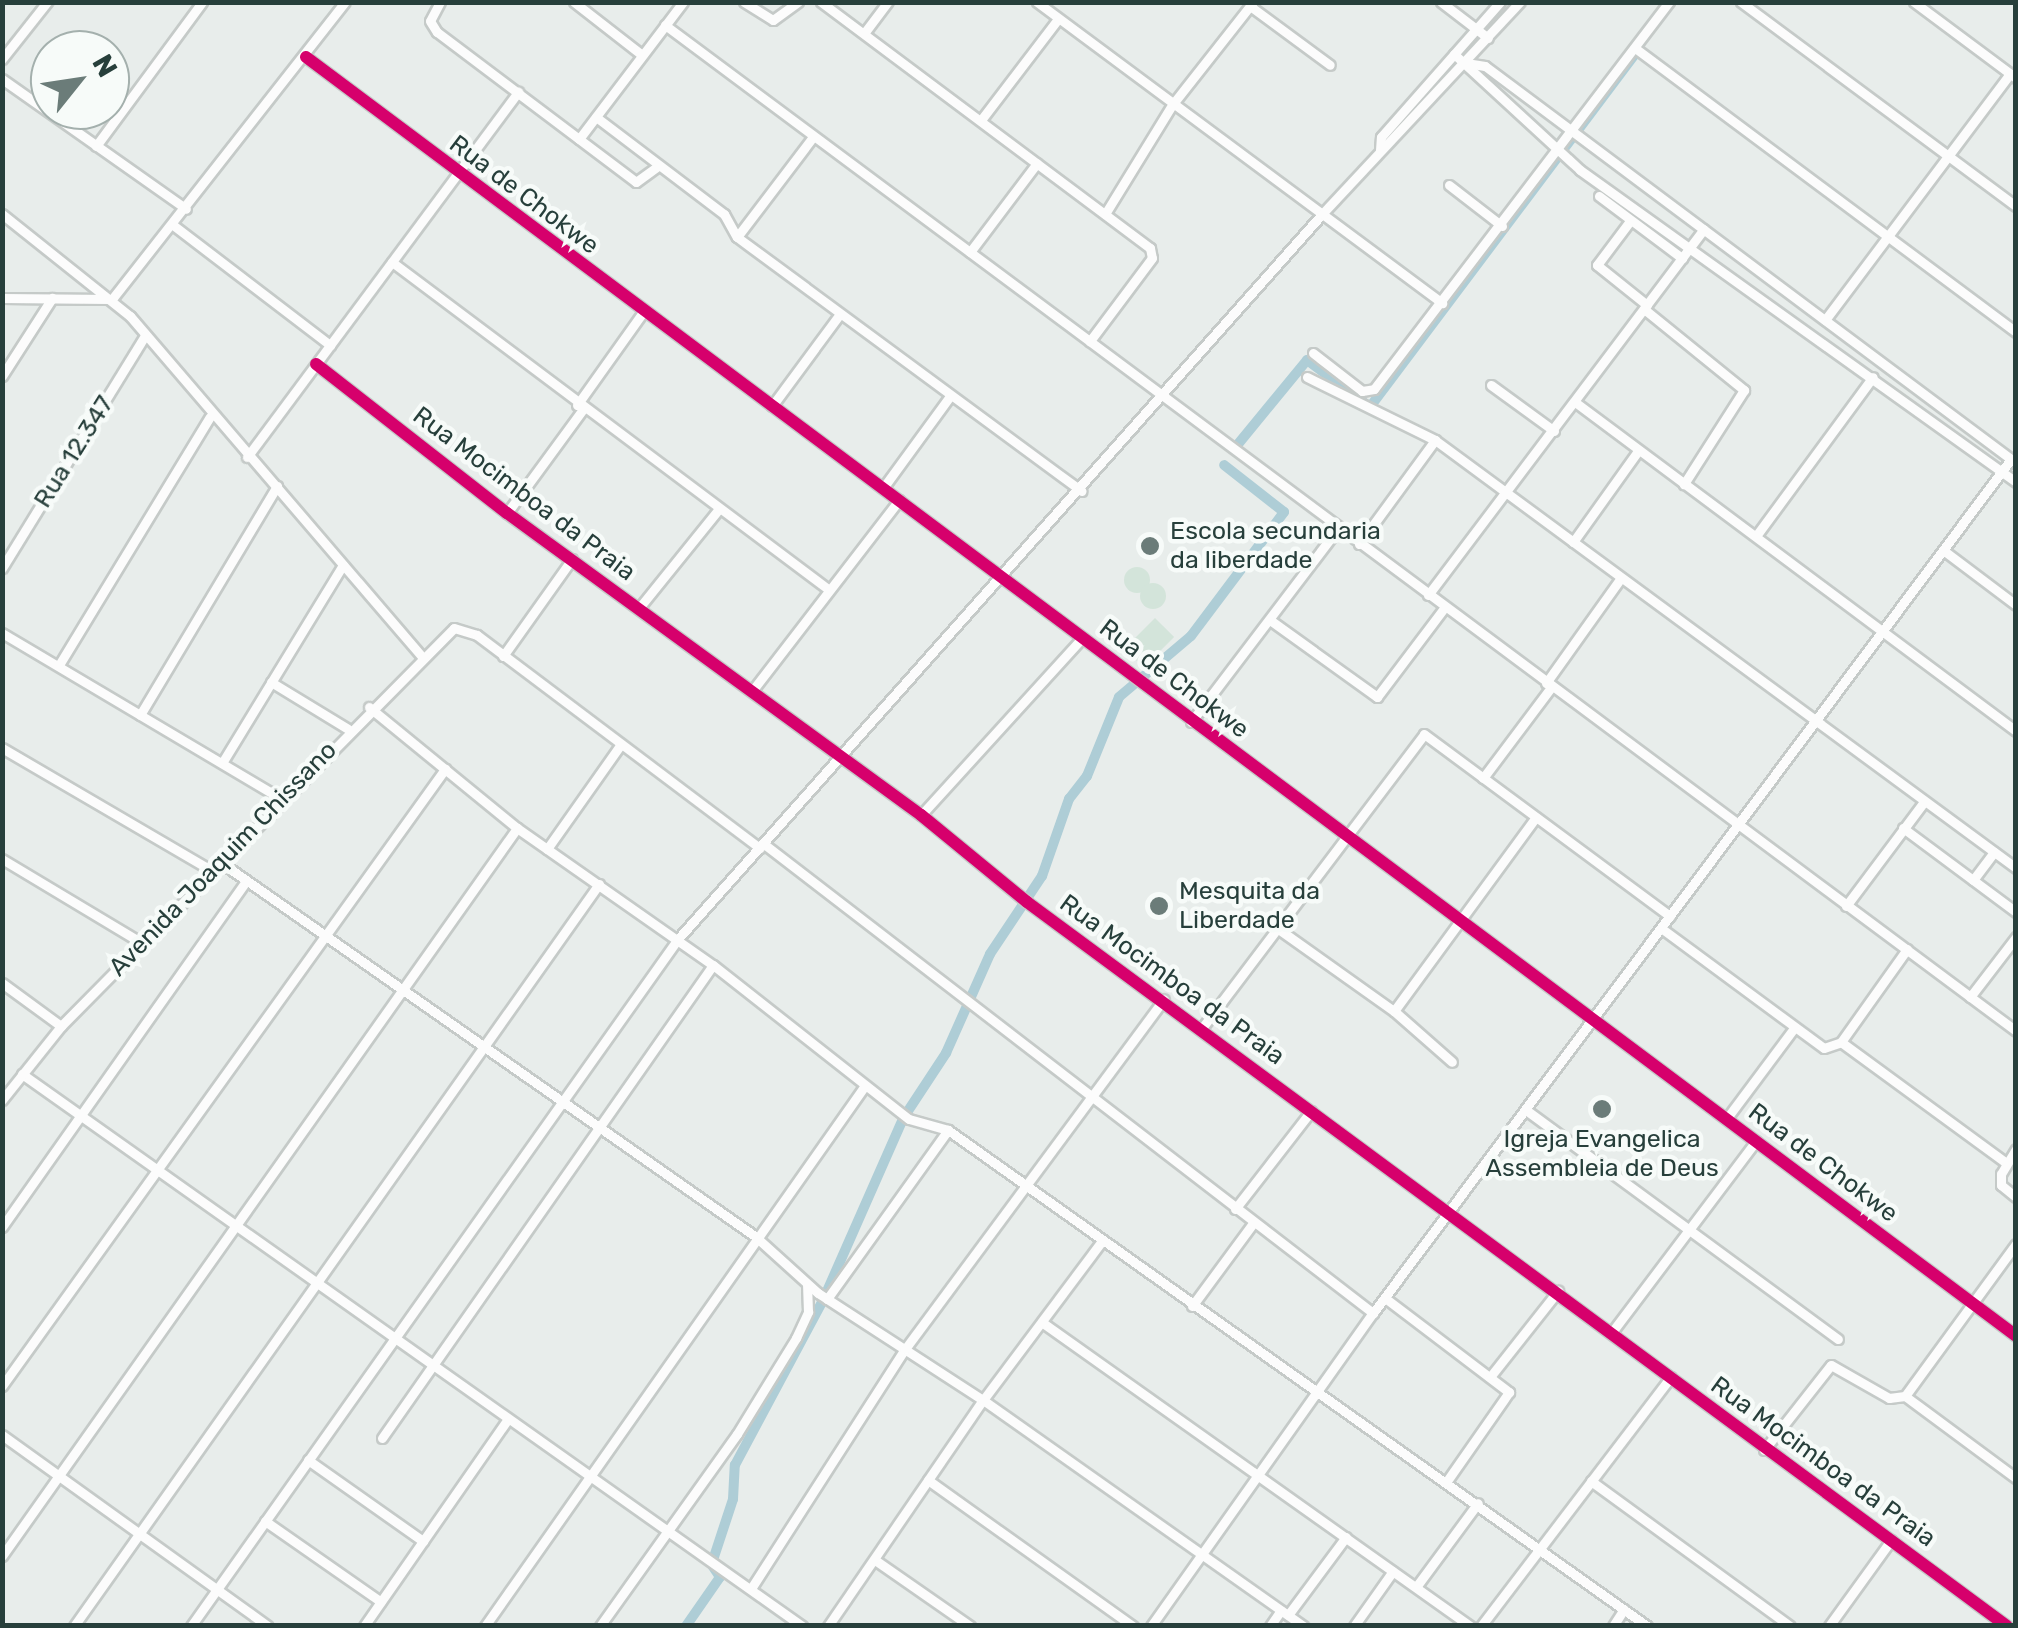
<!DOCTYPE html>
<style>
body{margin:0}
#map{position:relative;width:2018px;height:1628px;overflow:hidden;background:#e8edeb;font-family:Rubik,sans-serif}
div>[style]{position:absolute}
.green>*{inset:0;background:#d3e4da;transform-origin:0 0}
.round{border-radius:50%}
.stream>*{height:2.5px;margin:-1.25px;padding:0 1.25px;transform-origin:1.25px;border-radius:1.25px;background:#aecdd6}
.canal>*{height:10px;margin:-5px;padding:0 5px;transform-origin:5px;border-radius:5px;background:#aecdd6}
.roads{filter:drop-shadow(2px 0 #c5cac8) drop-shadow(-2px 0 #c5cac8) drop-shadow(0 2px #c5cac8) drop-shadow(0 -2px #c5cac8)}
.minor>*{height:9px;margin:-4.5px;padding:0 4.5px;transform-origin:4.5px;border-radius:4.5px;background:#fcfcfc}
.cycleway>*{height:12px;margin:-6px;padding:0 6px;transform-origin:6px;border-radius:6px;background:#d6006c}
.dots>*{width:28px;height:28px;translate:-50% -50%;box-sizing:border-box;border:5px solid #f7fbf9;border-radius:50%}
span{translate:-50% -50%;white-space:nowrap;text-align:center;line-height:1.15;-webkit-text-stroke:9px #f7fbf9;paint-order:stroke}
.street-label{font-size:25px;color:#273f3b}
.poi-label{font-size:25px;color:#273f3b}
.left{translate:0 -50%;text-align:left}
.frame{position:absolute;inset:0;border:5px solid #273f3b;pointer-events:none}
.north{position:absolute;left:30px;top:30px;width:100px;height:100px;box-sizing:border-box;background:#f7fbf9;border:2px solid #a4b0ad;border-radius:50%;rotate:60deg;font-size:28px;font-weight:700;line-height:40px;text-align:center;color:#273f3b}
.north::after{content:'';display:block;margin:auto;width:35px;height:45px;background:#6b7c79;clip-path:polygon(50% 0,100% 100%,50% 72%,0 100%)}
</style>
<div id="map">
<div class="green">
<div class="round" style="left:1124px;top:567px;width:26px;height:26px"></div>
<div class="round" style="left:1140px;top:583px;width:26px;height:26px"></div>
<div style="left:1155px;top:618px;width:27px;height:43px;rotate:45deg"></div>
</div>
<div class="stream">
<div style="left:1641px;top:46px;width:21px;rotate:-53deg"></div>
</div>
<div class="canal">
<div style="left:1234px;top:449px;width:115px;rotate:-50.6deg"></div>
<div style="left:1307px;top:360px;width:79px;rotate:36.7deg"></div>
<div style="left:1370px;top:407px;width:443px;rotate:-53.1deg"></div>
<div style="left:713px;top:1560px;width:64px;rotate:-71.8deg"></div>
<div style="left:733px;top:1499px;width:34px;rotate:-87deg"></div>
<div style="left:735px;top:1465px;width:189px;rotate:-61.9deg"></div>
<div style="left:824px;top:1298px;width:198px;rotate:-66.2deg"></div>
<div style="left:904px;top:1117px;width:77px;rotate:-56.7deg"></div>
<div style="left:946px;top:1053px;width:108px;rotate:-66deg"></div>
<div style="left:990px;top:954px;width:94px;rotate:-56.3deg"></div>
<div style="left:1042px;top:876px;width:82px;rotate:-70.7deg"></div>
<div style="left:1069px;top:799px;width:29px;rotate:-52deg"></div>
<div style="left:1087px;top:776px;width:85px;rotate:-67.9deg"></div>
<div style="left:1119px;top:697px;width:94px;rotate:-40.3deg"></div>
<div style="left:1191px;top:636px;width:155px;rotate:-53.1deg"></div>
<div style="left:1284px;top:512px;width:76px;rotate:-141.9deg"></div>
<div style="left:686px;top:1626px;width:60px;rotate:-55.2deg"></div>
<div style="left:720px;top:1577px;width:14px;rotate:-124deg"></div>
</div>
<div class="roads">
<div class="minor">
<div style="left:440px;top:2px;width:21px;rotate:118deg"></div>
<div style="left:430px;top:21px;width:13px;rotate:58deg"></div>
<div style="left:437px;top:32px;width:249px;rotate:37deg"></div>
<div style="left:636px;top:182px;width:27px;rotate:-36deg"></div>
<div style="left:574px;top:2px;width:86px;rotate:37.9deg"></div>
<div style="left:744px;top:2px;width:34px;rotate:32deg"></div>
<div style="left:773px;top:20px;width:31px;rotate:-36deg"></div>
<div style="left:821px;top:2px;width:411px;rotate:36.8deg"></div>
<div style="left:1150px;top:248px;width:10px;rotate:79deg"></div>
<div style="left:1152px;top:258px;width:104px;rotate:126.8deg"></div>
<div style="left:1037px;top:2px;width:505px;rotate:36.62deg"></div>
<div style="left:1441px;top:2px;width:59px;rotate:37.5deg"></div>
<div style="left:1741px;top:2px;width:342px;rotate:36.6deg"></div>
<div style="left:1914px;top:2px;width:127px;rotate:36.7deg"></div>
<div style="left:1250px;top:6px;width:99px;rotate:36.4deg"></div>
<div style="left:665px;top:25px;width:1684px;rotate:36.67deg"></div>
<div style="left:865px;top:32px;width:38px;rotate:-53deg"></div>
<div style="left:1635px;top:48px;width:475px;rotate:36.7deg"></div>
<div style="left:1454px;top:54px;width:171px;rotate:42.6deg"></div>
<div style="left:1580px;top:170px;width:536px;rotate:35.59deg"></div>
<div style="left:306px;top:57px;width:2135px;rotate:36.79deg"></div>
<div style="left:2px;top:59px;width:73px;rotate:-51.7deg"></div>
<div style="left:1466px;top:63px;width:19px;rotate:9deg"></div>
<div style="left:1485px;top:66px;width:658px;rotate:36.78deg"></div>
<div style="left:2px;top:79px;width:225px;rotate:35.2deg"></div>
<div style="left:596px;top:117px;width:161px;rotate:37.2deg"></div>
<div style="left:724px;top:214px;width:26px;rotate:61deg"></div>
<div style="left:737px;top:237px;width:428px;rotate:36.4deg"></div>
<div style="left:981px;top:120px;width:127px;rotate:-52.7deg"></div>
<div style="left:579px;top:139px;width:172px;rotate:-52.8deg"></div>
<div style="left:96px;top:146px;width:179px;rotate:-53.6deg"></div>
<div style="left:1380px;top:150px;width:13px;rotate:-86deg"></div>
<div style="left:1381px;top:137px;width:180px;rotate:-48.6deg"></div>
<div style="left:1449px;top:185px;width:67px;rotate:37.7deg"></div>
<div style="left:1599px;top:196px;width:104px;rotate:36.8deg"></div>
<div style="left:2px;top:214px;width:164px;rotate:38.6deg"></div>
<div style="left:130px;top:316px;width:447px;rotate:49.4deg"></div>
<div style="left:1105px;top:214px;width:128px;rotate:-58.4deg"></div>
<div style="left:1172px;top:105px;width:131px;rotate:-51.8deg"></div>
<div style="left:1630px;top:221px;width:55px;rotate:126.9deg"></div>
<div style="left:1597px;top:265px;width:64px;rotate:38.7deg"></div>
<div style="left:173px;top:225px;width:198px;rotate:37.4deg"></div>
<div style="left:737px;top:237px;width:126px;rotate:-52.8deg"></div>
<div style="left:970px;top:252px;width:111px;rotate:-53deg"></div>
<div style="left:392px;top:262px;width:545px;rotate:36.87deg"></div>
<div style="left:2px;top:298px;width:108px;rotate:0.5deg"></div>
<div style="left:112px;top:299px;width:377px;rotate:-51.9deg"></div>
<div style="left:1644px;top:309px;width:129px;rotate:39deg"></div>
<div style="left:1744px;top:390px;width:112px;rotate:122.6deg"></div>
<div style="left:1825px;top:320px;width:308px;rotate:-53.1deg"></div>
<div style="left:1313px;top:353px;width:62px;rotate:37.8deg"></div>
<div style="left:1362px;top:391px;width:12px;rotate:-9deg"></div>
<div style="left:1374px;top:389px;width:487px;rotate:-52.7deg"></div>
<div style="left:316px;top:364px;width:242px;rotate:38deg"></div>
<div style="left:507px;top:513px;width:512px;rotate:36.11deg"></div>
<div style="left:921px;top:815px;width:137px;rotate:39.4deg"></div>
<div style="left:1027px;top:902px;width:1218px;rotate:36.46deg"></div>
<div style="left:2px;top:376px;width:93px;rotate:-57.3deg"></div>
<div style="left:1307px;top:377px;width:143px;rotate:26.2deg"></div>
<div style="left:1435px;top:440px;width:722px;rotate:36.38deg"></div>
<div style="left:1491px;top:385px;width:78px;rotate:36.1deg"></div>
<div style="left:1575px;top:402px;width:550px;rotate:36.72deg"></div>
<div style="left:577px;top:405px;width:114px;rotate:-54.6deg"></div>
<div style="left:772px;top:406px;width:113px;rotate:-53.6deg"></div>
<div style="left:247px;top:457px;width:455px;rotate:-53.4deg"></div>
<div style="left:883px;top:488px;width:114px;rotate:-53.9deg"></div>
<div style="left:507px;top:513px;width:129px;rotate:-53.8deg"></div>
<div style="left:1756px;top:536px;width:197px;rotate:-53.7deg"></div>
<div style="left:1573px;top:542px;width:112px;rotate:-54.5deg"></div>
<div style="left:1359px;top:544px;width:129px;rotate:-53.8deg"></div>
<div style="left:1943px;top:550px;width:91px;rotate:37deg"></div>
<div style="left:2px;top:568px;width:273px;rotate:-58.4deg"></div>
<div style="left:1428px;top:595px;width:458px;rotate:-53deg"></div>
<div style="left:639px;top:608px;width:126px;rotate:-51.1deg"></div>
<div style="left:1270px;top:620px;width:132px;rotate:35.7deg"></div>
<div style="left:1377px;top:697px;width:111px;rotate:-53deg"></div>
<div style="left:2px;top:633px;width:327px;rotate:30.7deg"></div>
<div style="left:503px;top:656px;width:119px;rotate:-54.6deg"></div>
<div style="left:59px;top:665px;width:290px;rotate:-58.7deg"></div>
<div style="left:271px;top:682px;width:90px;rotate:31.4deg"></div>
<div style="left:1546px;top:683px;width:129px;rotate:-54.5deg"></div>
<div style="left:752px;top:691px;width:241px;rotate:-52.4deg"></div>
<div style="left:369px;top:707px;width:191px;rotate:39.3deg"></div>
<div style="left:517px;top:828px;width:239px;rotate:35deg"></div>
<div style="left:713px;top:965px;width:249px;rotate:38.2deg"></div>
<div style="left:909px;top:1119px;width:41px;rotate:15.8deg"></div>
<div style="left:948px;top:1130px;width:857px;rotate:35.36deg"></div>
<div style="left:140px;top:715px;width:267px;rotate:-59.1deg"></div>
<div style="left:1191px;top:722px;width:243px;rotate:-52.8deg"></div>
<div style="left:2px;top:748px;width:246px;rotate:30.3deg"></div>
<div style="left:222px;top:763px;width:232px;rotate:-58.6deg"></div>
<div style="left:1483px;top:778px;width:115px;rotate:-53.1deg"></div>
<div style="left:921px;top:815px;width:239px;rotate:-47.7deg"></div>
<div style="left:1903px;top:828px;width:141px;rotate:36.6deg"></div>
<div style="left:764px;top:844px;width:769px;rotate:37.6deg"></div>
<div style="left:547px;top:849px;width:128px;rotate:-54.8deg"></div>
<div style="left:2px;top:859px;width:163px;rotate:31deg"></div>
<div style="left:223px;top:864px;width:651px;rotate:34.98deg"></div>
<div style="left:756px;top:1237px;width:84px;rotate:42.1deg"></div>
<div style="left:818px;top:1293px;width:197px;rotate:33deg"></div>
<div style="left:983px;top:1400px;width:392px;rotate:35.2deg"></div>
<div style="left:1973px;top:880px;width:35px;rotate:-53deg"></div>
<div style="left:1846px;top:906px;width:129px;rotate:-53.2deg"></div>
<div style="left:1277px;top:928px;width:143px;rotate:35.4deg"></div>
<div style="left:1394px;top:1011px;width:77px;rotate:41.3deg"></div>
<div style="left:1661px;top:928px;width:202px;rotate:36.4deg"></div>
<div style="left:1824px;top:1048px;width:18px;rotate:-19deg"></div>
<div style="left:1841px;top:1042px;width:114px;rotate:-54.6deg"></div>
<div style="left:2px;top:983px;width:73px;rotate:36.1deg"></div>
<div style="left:1970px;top:997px;width:76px;rotate:-52.5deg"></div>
<div style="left:1394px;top:1011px;width:240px;rotate:-53.8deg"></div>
<div style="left:1202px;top:1028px;width:368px;rotate:-52.9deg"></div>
<div style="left:1424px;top:734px;width:306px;rotate:36.5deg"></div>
<div style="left:1841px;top:1042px;width:203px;rotate:36.2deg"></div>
<div style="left:22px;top:1074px;width:956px;rotate:35.29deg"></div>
<div style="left:2px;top:1100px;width:95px;rotate:-51.4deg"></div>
<div style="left:61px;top:1026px;width:559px;rotate:-45.36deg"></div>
<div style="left:454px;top:628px;width:24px;rotate:17deg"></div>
<div style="left:477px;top:635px;width:354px;rotate:37deg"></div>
<div style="left:1526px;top:1110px;width:387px;rotate:36.3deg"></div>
<div style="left:1727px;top:1118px;width:112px;rotate:-53.3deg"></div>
<div style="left:2016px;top:1149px;width:29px;rotate:121deg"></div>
<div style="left:2001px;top:1174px;width:11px;rotate:90deg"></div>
<div style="left:2001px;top:1185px;width:19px;rotate:39deg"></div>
<div style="left:1235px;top:1209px;width:124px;rotate:-52.2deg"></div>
<div style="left:2px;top:1227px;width:423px;rotate:-54.8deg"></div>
<div style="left:1385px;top:1298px;width:156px;rotate:37.2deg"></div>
<div style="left:1509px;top:1392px;width:108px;rotate:124.9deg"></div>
<div style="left:827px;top:1299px;width:208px;rotate:-54.4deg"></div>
<div style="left:1192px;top:1306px;width:104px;rotate:-53.6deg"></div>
<div style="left:1043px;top:1323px;width:524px;rotate:35.36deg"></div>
<div style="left:1612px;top:1332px;width:239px;rotate:-53deg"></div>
<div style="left:1490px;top:1377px;width:110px;rotate:-51.7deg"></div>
<div style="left:2px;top:1386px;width:760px;rotate:-54.32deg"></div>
<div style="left:1905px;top:1396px;width:188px;rotate:-53.9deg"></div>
<div style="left:2px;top:1435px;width:327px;rotate:35.7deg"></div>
<div style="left:382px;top:1438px;width:577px;rotate:-55.02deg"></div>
<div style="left:1764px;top:1450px;width:108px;rotate:-51.8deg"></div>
<div style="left:1831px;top:1365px;width:67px;rotate:29.6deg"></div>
<div style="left:1889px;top:1398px;width:16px;rotate:-7deg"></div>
<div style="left:1905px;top:1396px;width:138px;rotate:36.5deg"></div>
<div style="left:308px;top:1460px;width:141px;rotate:35.2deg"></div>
<div style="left:928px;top:1480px;width:252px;rotate:35.5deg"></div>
<div style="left:1591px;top:1481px;width:246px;rotate:36.1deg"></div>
<div style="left:265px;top:1521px;width:141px;rotate:34.9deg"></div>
<div style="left:2px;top:1556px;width:892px;rotate:-54.72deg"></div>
<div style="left:875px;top:1560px;width:116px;rotate:34.8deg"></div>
<div style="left:752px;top:1587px;width:283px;rotate:-57.3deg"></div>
<div style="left:905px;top:1349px;width:435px;rotate:-53.5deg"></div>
<div style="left:1416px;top:1587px;width:104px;rotate:-53.6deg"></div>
<div style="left:1288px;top:1615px;width:97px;rotate:-53.4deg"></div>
<div style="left:74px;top:1626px;width:909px;rotate:-54.72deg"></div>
<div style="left:191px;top:1626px;width:841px;rotate:-54.68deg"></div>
<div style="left:677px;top:940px;width:971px;rotate:-48.38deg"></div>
<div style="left:1322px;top:214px;width:290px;rotate:-47deg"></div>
<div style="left:364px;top:1626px;width:252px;rotate:-55.2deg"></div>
<div style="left:485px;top:1626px;width:659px;rotate:-54.89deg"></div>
<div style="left:600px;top:1626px;width:236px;rotate:-54.5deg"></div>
<div style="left:737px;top:1434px;width:113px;rotate:-58.4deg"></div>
<div style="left:796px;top:1338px;width:29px;rotate:-65deg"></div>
<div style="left:808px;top:1312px;width:28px;rotate:-92deg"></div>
<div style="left:828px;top:1626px;width:274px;rotate:-55.6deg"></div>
<div style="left:983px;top:1400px;width:199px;rotate:-53.2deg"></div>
<div style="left:1151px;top:1626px;width:384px;rotate:-54.7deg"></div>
<div style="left:1373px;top:1313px;width:1066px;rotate:-53.24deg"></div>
<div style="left:1270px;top:1626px;width:19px;rotate:-55deg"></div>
<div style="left:1354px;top:1626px;width:67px;rotate:-54.7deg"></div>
<div style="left:1481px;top:1626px;width:313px;rotate:-52.7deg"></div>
<div style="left:1613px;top:1626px;width:20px;rotate:-57deg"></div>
<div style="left:1829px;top:1626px;width:106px;rotate:-54.2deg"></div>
</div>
</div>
<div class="cycleway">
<div style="left:306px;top:57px;width:2135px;rotate:36.79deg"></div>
<div style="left:316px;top:364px;width:242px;rotate:38deg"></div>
<div style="left:507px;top:513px;width:512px;rotate:36.11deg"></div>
<div style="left:921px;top:815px;width:137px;rotate:39.4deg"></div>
<div style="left:1027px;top:902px;width:1218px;rotate:36.46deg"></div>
</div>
<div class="dots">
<div style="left:1150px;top:546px;background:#6b7c79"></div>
<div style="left:1159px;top:906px;background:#6b7c79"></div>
<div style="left:1602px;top:1109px;background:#6b7c79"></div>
</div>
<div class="street-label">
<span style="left:524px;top:195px;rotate:37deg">Rua de Chokwe</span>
<span style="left:74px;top:452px;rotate:-58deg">Rua 12.347</span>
<span style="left:524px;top:494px;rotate:37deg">Rua Mocimboa da Praia</span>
<span style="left:1174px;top:679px;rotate:37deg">Rua de Chokwe</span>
<span style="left:223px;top:859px;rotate:-46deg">Avenida Joaquim Chissano</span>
<span style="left:1172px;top:980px;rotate:36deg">Rua Mocimboa da Praia</span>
<span style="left:1823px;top:1163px;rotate:37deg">Rua de Chokwe</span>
<span style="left:1823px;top:1462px;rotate:36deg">Rua Mocimboa da Praia</span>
</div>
<div class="poi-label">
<span class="left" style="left:1170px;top:546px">Escola secundaria<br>da liberdade</span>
<span class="left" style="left:1179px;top:906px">Mesquita da<br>Liberdade</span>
<span style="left:1602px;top:1154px">Igreja Evangelica<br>Assembleia de Deus</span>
</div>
<div class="frame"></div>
<div class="north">N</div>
</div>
